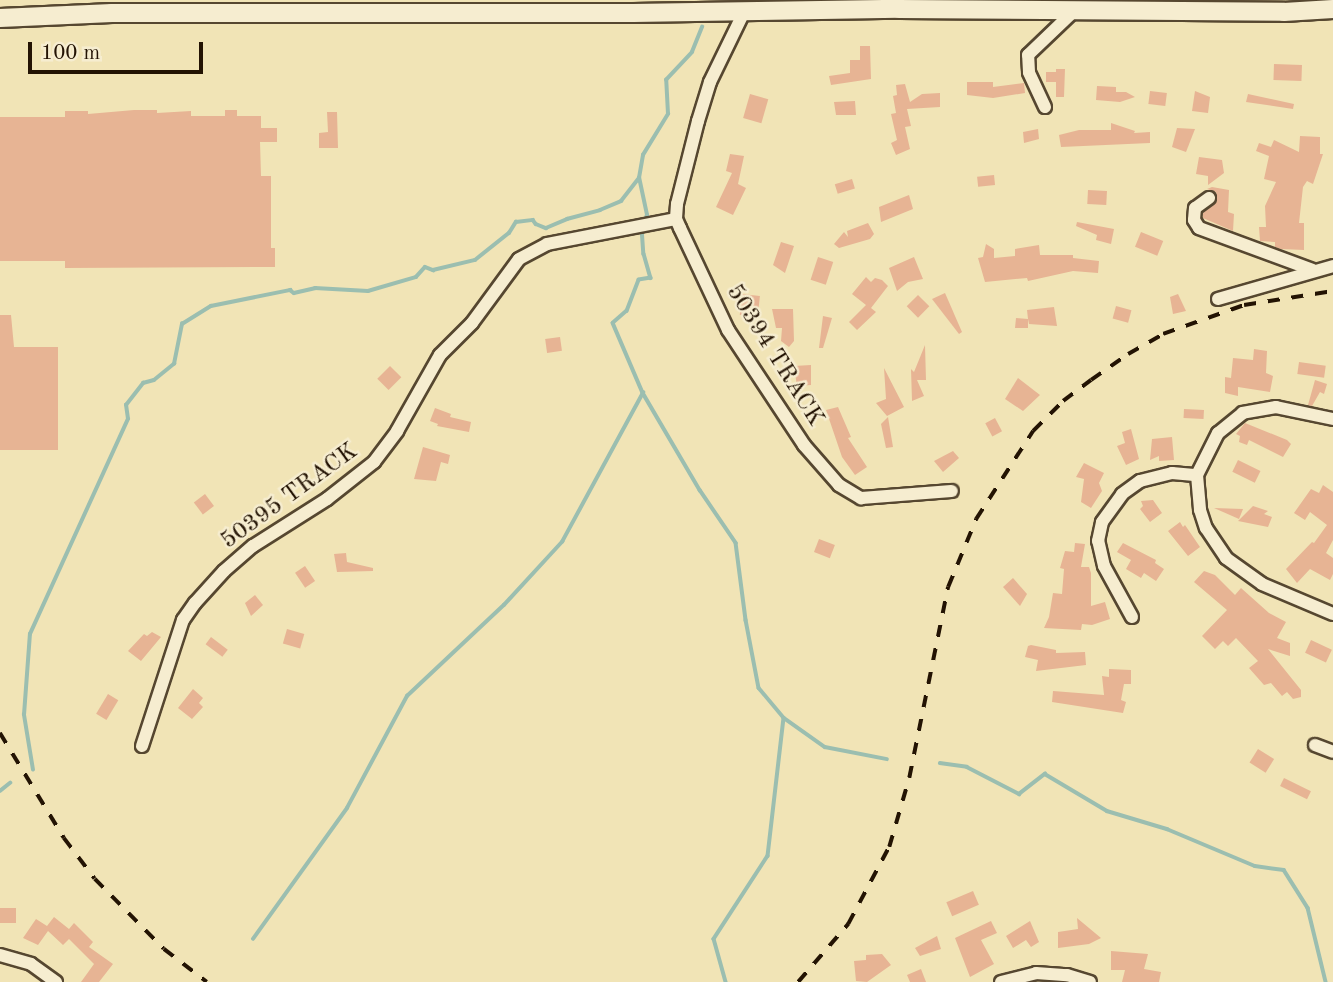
<!DOCTYPE html>
<style>
body{margin:0}
#map{position:relative;width:1333px;height:982px;overflow:hidden;background:#f1e4b6;font-family:"Old Standard TT",serif}
div>[style]{position:absolute}
.stream>*{height:3.5px;margin:-1.75px;padding:0 1.75px;transform-origin:1.75px;border-radius:1.75px;background:#9bbeb0}
.building>*{inset:0;background:#e7b494;transform-origin:0 0}
.roads{filter:drop-shadow(2px 0 #564730) drop-shadow(-2px 0 #564730) drop-shadow(0 2px #564730) drop-shadow(0 -2px #564730)}
.street>*{height:12px;margin:-6px;padding:0 6px;transform-origin:6px;border-radius:6px;background:#f6edd0}
.secondary>*{height:18px;margin:-9px;padding:0 9px;transform-origin:9px;border-radius:9px;background:#f6edd0}
.rail>*{height:3.5px;margin-top:-1.75px;transform-origin:0;background:repeating-linear-gradient(90deg,#231303 0 12px,transparent 0 24px)}
span{translate:-50% -50%;white-space:nowrap;text-align:center;line-height:1.15;-webkit-text-stroke:5px #f6edd0;paint-order:stroke}
.street-label{font-size:24px;color:#231303}
.scale{position:absolute;left:28px;top:42px;width:175px;height:32px;box-sizing:border-box;border:4px solid #231303;border-top:0;padding-left:9px;font-size:21px;line-height:24px;white-space:nowrap;color:#231303;-webkit-text-stroke:5px #f6edd0;paint-order:stroke}
</style>
<div id="map">
<div class="stream">
<div style="left:645px;top:221px;width:6px;rotate:-72deg"></div>
<div style="left:647px;top:215px;width:38px;rotate:-102deg"></div>
<div style="left:639px;top:178px;width:23px;rotate:-80deg"></div>
<div style="left:643px;top:155px;width:48px;rotate:-58.6deg"></div>
<div style="left:668px;top:114px;width:34px;rotate:-93deg"></div>
<div style="left:666px;top:80px;width:38px;rotate:-47deg"></div>
<div style="left:692px;top:52px;width:27px;rotate:-68deg"></div>
<div style="left:642px;top:228px;width:26px;rotate:86deg"></div>
<div style="left:644px;top:254px;width:25px;rotate:74deg"></div>
<div style="left:651px;top:278px;width:12px;rotate:171deg"></div>
<div style="left:639px;top:280px;width:33px;rotate:111deg"></div>
<div style="left:627px;top:311px;width:18px;rotate:139deg"></div>
<div style="left:613px;top:323px;width:76px;rotate:66.8deg"></div>
<div style="left:643px;top:393px;width:113px;rotate:59.6deg"></div>
<div style="left:700px;top:490px;width:64px;rotate:55.8deg"></div>
<div style="left:736px;top:543px;width:78px;rotate:82.6deg"></div>
<div style="left:746px;top:620px;width:69px;rotate:79.2deg"></div>
<div style="left:759px;top:688px;width:39px;rotate:50deg"></div>
<div style="left:784px;top:718px;width:139px;rotate:96.6deg"></div>
<div style="left:768px;top:856px;width:99px;rotate:123deg"></div>
<div style="left:714px;top:939px;width:45px;rotate:74.4deg"></div>
<div style="left:784px;top:718px;width:50px;rotate:35.3deg"></div>
<div style="left:825px;top:747px;width:63px;rotate:11deg"></div>
<div style="left:940px;top:763px;width:27px;rotate:8deg"></div>
<div style="left:967px;top:767px;width:59px;rotate:27.4deg"></div>
<div style="left:1019px;top:794px;width:33px;rotate:-38deg"></div>
<div style="left:1045px;top:774px;width:72px;rotate:30.8deg"></div>
<div style="left:1107px;top:811px;width:63px;rotate:16.7deg"></div>
<div style="left:1167px;top:829px;width:95px;rotate:22.8deg"></div>
<div style="left:1255px;top:866px;width:29px;rotate:8deg"></div>
<div style="left:1284px;top:870px;width:45px;rotate:57.7deg"></div>
<div style="left:1308px;top:908px;width:76px;rotate:76.3deg"></div>
<div style="left:33px;top:770px;width:56px;rotate:-99.3deg"></div>
<div style="left:24px;top:715px;width:81px;rotate:-85.8deg"></div>
<div style="left:30px;top:634px;width:236px;rotate:-65.5deg"></div>
<div style="left:128px;top:419px;width:14px;rotate:-98deg"></div>
<div style="left:126px;top:405px;width:28px;rotate:-52deg"></div>
<div style="left:143px;top:383px;width:11px;rotate:-15deg"></div>
<div style="left:154px;top:380px;width:26px;rotate:-39deg"></div>
<div style="left:174px;top:364px;width:41px;rotate:-78.7deg"></div>
<div style="left:182px;top:324px;width:34px;rotate:-32deg"></div>
<div style="left:211px;top:306px;width:81px;rotate:-11.4deg"></div>
<div style="left:290px;top:290px;width:5px;rotate:37deg"></div>
<div style="left:294px;top:293px;width:22px;rotate:-13deg"></div>
<div style="left:315px;top:288px;width:53px;rotate:3.2deg"></div>
<div style="left:368px;top:291px;width:50px;rotate:-16.3deg"></div>
<div style="left:416px;top:277px;width:13px;rotate:-48deg"></div>
<div style="left:425px;top:267px;width:9px;rotate:21deg"></div>
<div style="left:433px;top:270px;width:43px;rotate:-13.4deg"></div>
<div style="left:475px;top:260px;width:43px;rotate:-38.5deg"></div>
<div style="left:509px;top:233px;width:13px;rotate:-58deg"></div>
<div style="left:516px;top:222px;width:17px;rotate:-7deg"></div>
<div style="left:533px;top:220px;width:5px;rotate:53deg"></div>
<div style="left:536px;top:224px;width:11px;rotate:22deg"></div>
<div style="left:546px;top:228px;width:23px;rotate:-23deg"></div>
<div style="left:567px;top:219px;width:34px;rotate:-15deg"></div>
<div style="left:600px;top:210px;width:23px;rotate:-23deg"></div>
<div style="left:621px;top:201px;width:28px;rotate:-52deg"></div>
<div style="left:0;top:791px;width:13px;rotate:-39deg"></div>
<div style="left:253px;top:939px;width:161px;rotate:-54.3deg"></div>
<div style="left:347px;top:808px;width:127px;rotate:-61.8deg"></div>
<div style="left:407px;top:696px;width:133px;rotate:-43.2deg"></div>
<div style="left:504px;top:605px;width:86px;rotate:-47.4deg"></div>
<div style="left:562px;top:542px;width:170px;rotate:-61.5deg"></div>
</div>
<div class="building">
<div style="clip-path:polygon(860px 46px,870px 46px,871px 79px,831px 85px,829px 76px,850px 73px,850px 60px,860px 60px)"></div>
<div style="left:1274px;top:64px;width:28px;height:16px;rotate:2deg"></div>
<div style="clip-path:polygon(1056px 69px,1065px 69px,1064px 97px,1056px 97px,1056px 82px,1046px 82px,1046px 72px,1056px 72px)"></div>
<div style="clip-path:polygon(967px 82px,993px 82px,993px 87px,1024px 83px,1025px 93px,993px 98px,967px 95px)"></div>
<div style="clip-path:polygon(905px 84px,910px 102px,922px 94px,940px 93px,940px 107px,907px 109px,911px 126px,905px 127px,910px 149px,896px 155px,891px 143px,897px 140px,891px 114px,896px 113px,893px 96px,897px 95px,896px 85px)"></div>
<div style="clip-path:polygon(1097px 86px,1116px 87px,1116px 92px,1126px 92px,1135px 97px,1120px 102px,1096px 100px)"></div>
<div style="left:1150px;top:91px;width:17px;height:13px;rotate:7deg"></div>
<div style="clip-path:polygon(1195px 91px,1210px 97px,1208px 113px,1192px 111px)"></div>
<div style="left:750px;top:94px;width:19px;height:25px;rotate:16deg"></div>
<div style="clip-path:polygon(1248px 94px,1294px 104px,1293px 109px,1246px 102px)"></div>
<div style="clip-path:polygon(855px 101px,856px 115px,836px 115px,834px 102px)"></div>
<div style="clip-path:polygon(134px 110px,157px 110px,157px 113px,191px 111px,191px 116px,225px 116px,225px 110px,237px 110px,237px 116px,261px 116px,261px 128px,277px 128px,277px 142px,260px 142px,261px 176px,271px 176px,271px 248px,275px 248px,275px 267px,65px 268px,65px 261px,0 261px,0 117px,65px 117px,65px 111px,88px 111px,88px 114px)"></div>
<div style="clip-path:polygon(327px 112px,337px 112px,338px 148px,319px 148px,319px 133px,328px 132px)"></div>
<div style="clip-path:polygon(1111px 123px,1135px 131px,1134px 133px,1150px 132px,1150px 143px,1061px 147px,1059px 135px,1079px 130px,1111px 130px)"></div>
<div style="clip-path:polygon(1177px 128px,1195px 129px,1186px 152px,1172px 147px)"></div>
<div style="clip-path:polygon(1038px 129px,1039px 139px,1024px 143px,1023px 132px)"></div>
<div style="clip-path:polygon(1300px 136px,1320px 137px,1320px 154px,1323px 154px,1313px 184px,1307px 181px,1303px 187px,1299px 223px,1304px 223px,1304px 250px,1281px 249px,1275px 247px,1275px 242px,1260px 241px,1259px 227px,1266px 227px,1265px 206px,1276px 182px,1264px 179px,1269px 156px,1256px 151px,1259px 143px,1271px 147px,1274px 140px,1299px 152px)"></div>
<div style="clip-path:polygon(730px 154px,744px 156px,738px 184px,746px 188px,733px 215px,716px 207px,732px 173px,726px 171px)"></div>
<div style="clip-path:polygon(1199px 157px,1222px 160px,1224px 173px,1208px 185px,1208px 176px,1196px 174px)"></div>
<div style="left:994px;top:175px;width:10px;height:17px;rotate:84deg"></div>
<div style="left:852px;top:179px;width:10px;height:18px;rotate:73deg"></div>
<div style="clip-path:polygon(1212px 187px,1229px 190px,1228px 212px,1234px 214px,1233px 231px,1203px 218px,1203px 213px,1217px 201px,1216px 192px,1207px 189px)"></div>
<div style="left:1088px;top:190px;width:19px;height:14px;rotate:3deg"></div>
<div style="clip-path:polygon(909px 195px,913px 209px,881px 222px,879px 207px)"></div>
<div style="clip-path:polygon(1077px 222px,1114px 229px,1111px 244px,1096px 240px,1097px 235px,1076px 226px)"></div>
<div style="clip-path:polygon(868px 223px,874px 234px,870px 239px,839px 248px,834px 244px,844px 232px,848px 237px,847px 231px)"></div>
<div style="left:1141px;top:232px;width:24px;height:16px;rotate:22deg"></div>
<div style="clip-path:polygon(781px 242px,794px 246px,785px 273px,773px 265px)"></div>
<div style="clip-path:polygon(986px 244px,994px 249px,994px 258px,1015px 256px,1015px 249px,1039px 245px,1040px 255px,1073px 255px,1073px 258px,1099px 261px,1098px 273px,1073px 271px,1028px 281px,1027px 278px,985px 282px,978px 258px,983px 257px)"></div>
<div style="left:818px;top:257px;width:16px;height:24px;rotate:18deg"></div>
<div style="clip-path:polygon(914px 257px,923px 279px,908px 282px,897px 291px,889px 268px)"></div>
<div style="clip-path:polygon(866px 277px,871px 282px,875px 278px,882px 280px,888px 286px,871px 308px,876px 312px,857px 330px,849px 322px,866px 305px,852px 294px)"></div>
<div style="clip-path:polygon(945px 293px,962px 332px,959px 334px,932px 299px)"></div>
<div style="left:742px;top:294px;width:18px;height:21px;rotate:6deg"></div>
<div style="clip-path:polygon(1178px 294px,1186px 311px,1173px 314px,1170px 297px)"></div>
<div style="left:918px;top:295px;width:16px;height:16px;rotate:45deg"></div>
<div style="left:1116px;top:306px;width:16px;height:13px;rotate:15deg"></div>
<div style="clip-path:polygon(1054px 307px,1057px 326px,1029px 324px,1028px 319px,1028px 328px,1015px 328px,1016px 318px,1028px 319px,1027px 310px)"></div>
<div style="clip-path:polygon(772px 309px,793px 309px,794px 341px,789px 347px,781px 341px,782px 328px,776px 328px)"></div>
<div style="clip-path:polygon(0 315px,11px 315px,14px 347px,58px 347px,58px 450px,0 450px)"></div>
<div style="clip-path:polygon(823px 316px,832px 318px,823px 348px,819px 348px)"></div>
<div style="left:560px;top:337px;width:14px;height:15px;rotate:82deg"></div>
<div style="clip-path:polygon(925px 345px,926px 380px,917px 380px,924px 396px,912px 401px,911px 369px,914px 372px)"></div>
<div style="clip-path:polygon(1254px 349px,1267px 351px,1266px 373px,1273px 376px,1270px 392px,1238px 387px,1238px 396px,1225px 393px,1225px 377px,1231px 378px,1233px 358px,1253px 360px)"></div>
<div style="left:1299px;top:362px;width:27px;height:12px;rotate:8deg"></div>
<div style="clip-path:polygon(811px 365px,811px 385px,797px 386px,794px 366px)"></div>
<div style="left:390px;top:366px;width:16px;height:18px;rotate:45deg"></div>
<div style="clip-path:polygon(884px 368px,904px 407px,887px 416px,876px 403px,886px 399px)"></div>
<div style="clip-path:polygon(1018px 378px,1040px 395px,1023px 411px,1005px 399px)"></div>
<div style="clip-path:polygon(1315px 380px,1327px 384px,1324px 394px,1320px 392px,1312px 406px,1308px 405px)"></div>
<div style="clip-path:polygon(838px 407px,851px 437px,848px 438px,867px 467px,855px 475px,842px 457px,826px 410px)"></div>
<div style="clip-path:polygon(435px 408px,451px 414px,450px 417px,471px 422px,469px 432px,437px 426px,438px 424px,430px 421px)"></div>
<div style="left:1184px;top:409px;width:20px;height:9px;rotate:3deg"></div>
<div style="clip-path:polygon(888px 417px,893px 447px,886px 448px,881px 424px)"></div>
<div style="left:995px;top:418px;width:15px;height:11px;rotate:62deg"></div>
<div style="clip-path:polygon(1245px 423px,1287px 440px,1291px 444px,1283px 457px,1249px 440px,1247px 445px,1239px 442px,1240px 436px,1236px 434px)"></div>
<div style="clip-path:polygon(1131px 429px,1139px 459px,1126px 465px,1117px 446px,1125px 443px,1122px 432px)"></div>
<div style="clip-path:polygon(1172px 437px,1174px 460px,1159px 461px,1159px 456px,1150px 460px,1152px 439px)"></div>
<div style="clip-path:polygon(423px 447px,450px 455px,448px 464px,441px 462px,436px 481px,414px 479px)"></div>
<div style="clip-path:polygon(953px 451px,959px 458px,943px 472px,934px 461px)"></div>
<div style="left:1238px;top:460px;width:25px;height:13px;rotate:26deg"></div>
<div style="clip-path:polygon(1084px 463px,1104px 473px,1099px 483px,1102px 491px,1091px 508px,1081px 502px,1084px 479px,1076px 477px)"></div>
<div style="clip-path:polygon(1323px 485px,1333px 492px,1333px 540px,1326px 553px,1333px 558px,1333px 574px,1330px 580px,1310px 569px,1297px 583px,1286px 569px,1312px 542px,1314px 543px,1327px 525px,1310px 512px,1305px 520px,1294px 513px,1311px 489px,1319px 493px)"></div>
<div style="left:205px;top:494px;width:15px;height:14px;rotate:53deg"></div>
<div style="clip-path:polygon(1153px 500px,1162px 513px,1150px 522px,1140px 509px,1143px 506px,1141px 501px)"></div>
<div style="clip-path:polygon(1253px 506px,1268px 511px,1264px 514px,1272px 517px,1268px 527px,1238px 521px)"></div>
<div style="clip-path:polygon(1214px 508px,1243px 509px,1239px 519px)"></div>
<div style="clip-path:polygon(1180px 522px,1183px 527px,1185px 525px,1200px 547px,1188px 556px,1168px 531px)"></div>
<div style="left:819px;top:539px;width:17px;height:14px;rotate:21deg"></div>
<div style="clip-path:polygon(1075px 543px,1085px 544px,1081px 567px,1089px 567px,1091px 573px,1091px 606px,1105px 602px,1110px 619px,1092px 625px,1082px 624px,1081px 630px,1044px 628px,1049px 617px,1053px 593px,1062px 594px,1064px 569px,1060px 568px,1065px 551px,1074px 552px)"></div>
<div style="clip-path:polygon(1123px 543px,1156px 560px,1155px 563px,1164px 569px,1156px 581px,1144px 573px,1141px 578px,1126px 569px,1131px 560px,1117px 552px)"></div>
<div style="clip-path:polygon(346px 553px,347px 562px,373px 568px,373px 571px,337px 572px,334px 554px)"></div>
<div style="left:305px;top:566px;width:18px;height:12px;rotate:56deg"></div>
<div style="clip-path:polygon(1204px 571px,1215px 575px,1235px 595px,1241px 588px,1269px 613px,1286px 622px,1277px 638px,1290px 643px,1290px 656px,1268px 649px,1301px 690px,1301px 697px,1293px 699px,1287px 692px,1282px 696px,1271px 683px,1264px 685px,1249px 668px,1258px 661px,1236px 638px,1228px 646px,1223px 641px,1215px 649px,1202px 636px,1227px 610px,1194px 582px)"></div>
<div style="clip-path:polygon(1013px 578px,1027px 594px,1020px 606px,1003px 587px)"></div>
<div style="clip-path:polygon(255px 595px,263px 605px,251px 616px,245px 603px)"></div>
<div style="left:287px;top:629px;width:18px;height:15px;rotate:16deg"></div>
<div style="clip-path:polygon(152px 632px,161px 637px,141px 661px,128px 651px,144px 634px,147px 636px)"></div>
<div style="left:211px;top:637px;width:21px;height:9px;rotate:37deg"></div>
<div style="left:1311px;top:640px;width:23px;height:14px;rotate:25deg"></div>
<div style="clip-path:polygon(1031px 645px,1056px 650px,1056px 653px,1085px 652px,1086px 665px,1036px 671px,1038px 660px,1025px 657px,1028px 646px)"></div>
<div style="clip-path:polygon(1109px 669px,1131px 670px,1131px 684px,1124px 684px,1121px 700px,1126px 702px,1123px 713px,1052px 702px,1053px 691px,1104px 695px,1102px 676px,1109px 677px)"></div>
<div style="clip-path:polygon(193px 689px,203px 698px,199px 703px,203px 707px,192px 719px,178px 708px)"></div>
<div style="left:108px;top:694px;width:12px;height:23px;rotate:31deg"></div>
<div style="left:1258px;top:749px;width:19px;height:16px;rotate:32deg"></div>
<div style="left:1284px;top:778px;width:30px;height:9px;rotate:26deg"></div>
<div style="left:973px;top:891px;width:15px;height:29px;rotate:67deg"></div>
<div style="left:0;top:908px;width:16px;height:15px"></div>
<div style="clip-path:polygon(54px 917px,69px 929px,74px 923px,93px 942px,89px 947px,113px 964px,99px 982px,81px 982px,94px 964px,69px 939px,63px 945px,48px 931px,38px 945px,23px 938px,36px 919px,47px 926px)"></div>
<div style="clip-path:polygon(1077px 918px,1101px 938px,1089px 944px,1058px 948px,1058px 932px,1078px 929px)"></div>
<div style="clip-path:polygon(991px 921px,997px 933px,981px 940px,994px 964px,970px 977px,955px 938px)"></div>
<div style="clip-path:polygon(1030px 921px,1039px 942px,1031px 947px,1026px 940px,1013px 948px,1006px 936px)"></div>
<div style="clip-path:polygon(937px 936px,941px 949px,920px 956px,915px 948px)"></div>
<div style="clip-path:polygon(1111px 951px,1148px 954px,1144px 969px,1161px 972px,1159px 982px,1122px 982px,1125px 970px,1111px 970px)"></div>
<div style="clip-path:polygon(882px 954px,891px 965px,867px 982px,856px 981px,854px 961px,866px 960px,866px 955px)"></div>
<div style="clip-path:polygon(921px 969px,926px 982px,910px 982px,907px 975px)"></div>
</div>
<div class="roads">
<div class="street">
<div style="left:744px;top:12px;width:78px;rotate:115.9deg"></div>
<div style="left:710px;top:82px;width:41px;rotate:107.1deg"></div>
<div style="left:698px;top:121px;width:86px;rotate:104.2deg"></div>
<div style="left:677px;top:204px;width:15px;rotate:94deg"></div>
<div style="left:676px;top:219px;width:10px;rotate:66deg"></div>
<div style="left:680px;top:228px;width:113px;rotate:64.8deg"></div>
<div style="left:728px;top:330px;width:138px;rotate:56.5deg"></div>
<div style="left:804px;top:445px;width:53px;rotate:48.8deg"></div>
<div style="left:839px;top:485px;width:26px;rotate:31deg"></div>
<div style="left:861px;top:498px;width:91px;rotate:-4.4deg"></div>
<div style="left:1045px;top:107px;width:38px;rotate:-115deg"></div>
<div style="left:1029px;top:72px;width:17px;rotate:-93deg"></div>
<div style="left:1028px;top:55px;width:62px;rotate:-43.7deg"></div>
<div style="left:1209px;top:198px;width:17px;rotate:144deg"></div>
<div style="left:1195px;top:208px;width:12px;rotate:95deg"></div>
<div style="left:1194px;top:220px;width:9px;rotate:58deg"></div>
<div style="left:1199px;top:228px;width:121px;rotate:20.2deg"></div>
<div style="left:1218px;top:299px;width:120px;rotate:-16deg"></div>
<div style="left:1333px;top:419px;width:58px;rotate:-168.1deg"></div>
<div style="left:1276px;top:407px;width:34px;rotate:170deg"></div>
<div style="left:1243px;top:413px;width:32px;rotate:141deg"></div>
<div style="left:1218px;top:433px;width:47px;rotate:116.6deg"></div>
<div style="left:1197px;top:475px;width:35px;rotate:85deg"></div>
<div style="left:1200px;top:510px;width:19px;rotate:72deg"></div>
<div style="left:1206px;top:528px;width:36px;rotate:56deg"></div>
<div style="left:1226px;top:558px;width:44px;rotate:35.8deg"></div>
<div style="left:1262px;top:584px;width:77px;rotate:22.9deg"></div>
<div style="left:1132px;top:617px;width:58px;rotate:-118.8deg"></div>
<div style="left:1104px;top:566px;width:26px;rotate:-103deg"></div>
<div style="left:1098px;top:541px;width:19px;rotate:-78deg"></div>
<div style="left:1102px;top:522px;width:34px;rotate:-54deg"></div>
<div style="left:1122px;top:494px;width:22px;rotate:-36deg"></div>
<div style="left:1140px;top:481px;width:33px;rotate:-14deg"></div>
<div style="left:1172px;top:473px;width:25px;rotate:5deg"></div>
<div style="left:1315px;top:745px;width:19px;rotate:21deg"></div>
<div style="left:142px;top:746px;width:133px;rotate:-72deg"></div>
<div style="left:183px;top:620px;width:21px;rotate:-55deg"></div>
<div style="left:195px;top:603px;width:43px;rotate:-47.8deg"></div>
<div style="left:224px;top:571px;width:38px;rotate:-41deg"></div>
<div style="left:253px;top:546px;width:88px;rotate:-32.4deg"></div>
<div style="left:327px;top:499px;width:60px;rotate:-38.2deg"></div>
<div style="left:374px;top:462px;width:39px;rotate:-53deg"></div>
<div style="left:397px;top:431px;width:87px;rotate:-60.5deg"></div>
<div style="left:440px;top:355px;width:45px;rotate:-45deg"></div>
<div style="left:472px;top:323px;width:79px;rotate:-53.7deg"></div>
<div style="left:519px;top:259px;width:32px;rotate:-28deg"></div>
<div style="left:547px;top:244px;width:131px;rotate:-11deg"></div>
<div style="left:0;top:955px;width:32px;rotate:16deg"></div>
<div style="left:31px;top:964px;width:31px;rotate:36deg"></div>
<div style="left:1001px;top:982px;width:36px;rotate:-14deg"></div>
<div style="left:1036px;top:973px;width:31px;rotate:4deg"></div>
<div style="left:1067px;top:975px;width:24px;rotate:17deg"></div>
</div>
<div class="secondary">
<div style="left:0;top:18px;width:112px;rotate:-2.6deg"></div>
<div style="left:112px;top:13px;width:521px"></div>
<div style="left:633px;top:13px;width:266px;rotate:-0.9deg"></div>
<div style="left:899px;top:9px;width:385px;rotate:0.4deg"></div>
<div style="left:1284px;top:12px;width:49px;rotate:-3.5deg"></div>
</div>
</div>
<div class="rail">
<div style="left:0;top:733px;width:123px;rotate:58.6deg"></div>
<div style="left:64px;top:838px;width:51px;rotate:52.9deg"></div>
<div style="left:95px;top:879px;width:98px;rotate:45.4deg"></div>
<div style="left:164px;top:949px;width:54px;rotate:37.5deg"></div>
<div style="left:798px;top:982px;width:77px;rotate:-49.2deg"></div>
<div style="left:848px;top:924px;width:87px;rotate:-62deg"></div>
<div style="left:889px;top:847px;width:72px;rotate:-73.8deg"></div>
<div style="left:909px;top:778px;width:195px;rotate:-78.5deg"></div>
<div style="left:948px;top:587px;width:74px;rotate:-67.6deg"></div>
<div style="left:976px;top:519px;width:105px;rotate:-57.1deg"></div>
<div style="left:1033px;top:431px;width:42px;rotate:-45deg"></div>
<div style="left:1063px;top:401px;width:35px;rotate:-37deg"></div>
<div style="left:1091px;top:380px;width:45px;rotate:-35.1deg"></div>
<div style="left:1128px;top:354px;width:40px;rotate:-29.7deg"></div>
<div style="left:1163px;top:334px;width:86px;rotate:-19.7deg"></div>
<div style="left:1244px;top:305px;width:90px;rotate:-8.9deg"></div>
</div>
<div class="street-label">
<span style="left:774px;top:356px;rotate:58deg">50394 TRACK</span>
<span style="left:290px;top:497px;rotate:-36deg">50395 TRACK</span>
</div>
<div class="scale">100 m</div>
</div>
